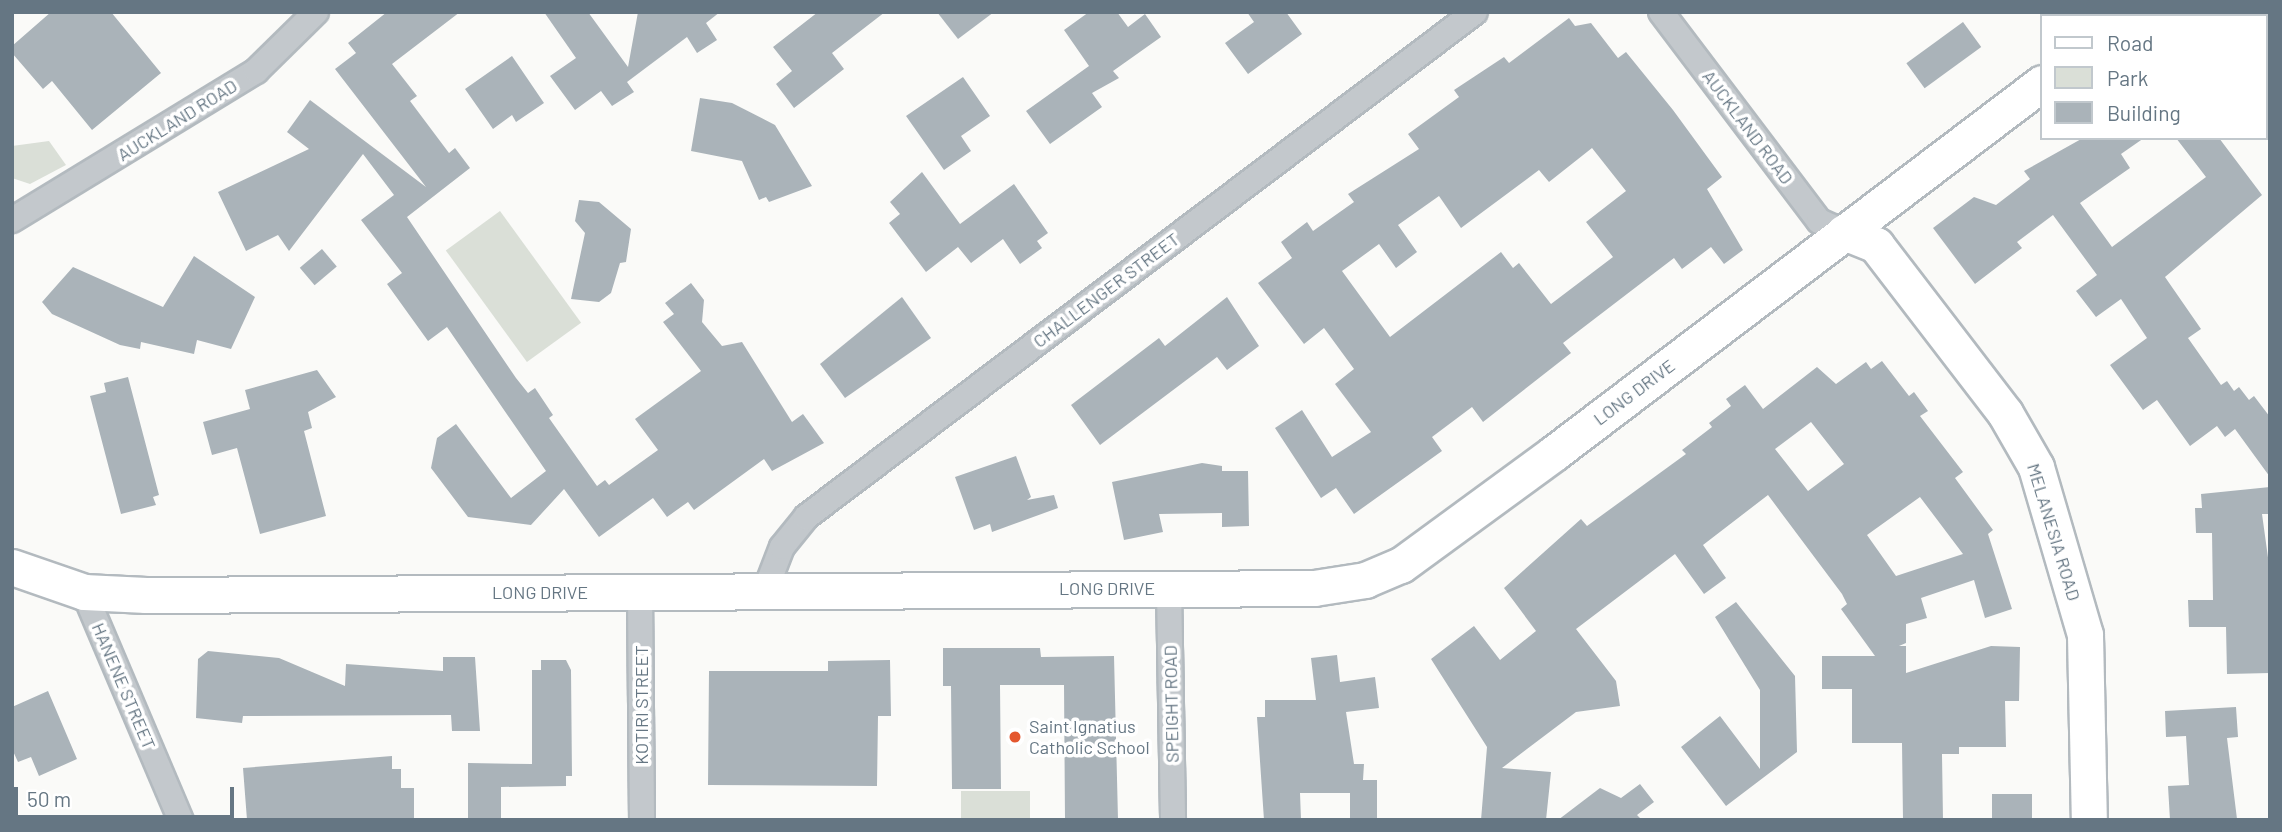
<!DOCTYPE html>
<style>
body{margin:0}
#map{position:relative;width:2282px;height:832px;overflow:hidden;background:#fafaf8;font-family:Barlow,sans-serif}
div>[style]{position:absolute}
.green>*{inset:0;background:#dadfd7;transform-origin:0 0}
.building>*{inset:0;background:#aab3b9;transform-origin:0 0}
.roads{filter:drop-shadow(2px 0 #b3babf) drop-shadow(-2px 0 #b3babf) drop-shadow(0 2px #b3babf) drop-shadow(0 -2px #b3babf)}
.street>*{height:24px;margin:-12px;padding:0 12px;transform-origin:12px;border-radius:12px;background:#c3c8cc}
.secondary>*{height:35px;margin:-17.5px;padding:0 17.5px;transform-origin:17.5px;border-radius:17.5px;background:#fff}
.dots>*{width:19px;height:19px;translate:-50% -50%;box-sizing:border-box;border:4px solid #fff;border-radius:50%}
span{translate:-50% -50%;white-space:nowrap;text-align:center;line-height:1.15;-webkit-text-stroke:7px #fff;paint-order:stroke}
.street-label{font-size:18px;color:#657683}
.poi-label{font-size:18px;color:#657683}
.left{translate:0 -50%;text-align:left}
.frame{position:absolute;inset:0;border:14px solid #657683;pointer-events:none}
.legend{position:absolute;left:2040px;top:14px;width:228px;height:126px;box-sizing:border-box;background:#fff;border:2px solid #c1c8cd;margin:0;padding:9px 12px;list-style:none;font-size:21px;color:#657683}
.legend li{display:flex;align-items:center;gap:14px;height:35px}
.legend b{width:35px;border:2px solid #c1c8cd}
.scale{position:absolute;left:14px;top:787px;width:220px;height:32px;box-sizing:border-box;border:4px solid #657683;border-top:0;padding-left:9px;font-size:21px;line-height:24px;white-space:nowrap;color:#657683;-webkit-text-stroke:5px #fff;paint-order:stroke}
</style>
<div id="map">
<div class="green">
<div style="clip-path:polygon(49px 141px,66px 165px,30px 184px,12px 178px,12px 146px)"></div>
<div style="left:500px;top:211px;width:138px;height:67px;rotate:54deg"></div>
<div style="left:1030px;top:791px;width:29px;height:69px;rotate:90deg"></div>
</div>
<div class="building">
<div style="clip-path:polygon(51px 12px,111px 12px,161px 73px,92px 130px,52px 81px,43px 89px,12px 53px,12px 46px)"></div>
<div style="clip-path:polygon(387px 12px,460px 12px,392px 64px,417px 96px,410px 101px,449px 153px,455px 148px,470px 168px,407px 217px,516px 378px,528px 393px,535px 388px,553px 415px,549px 418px,597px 486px,605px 480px,609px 485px,658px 450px,635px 419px,701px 371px,663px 322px,674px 314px,665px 303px,691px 283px,704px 300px,702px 322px,722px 346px,742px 342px,792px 422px,803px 414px,824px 443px,772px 471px,764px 459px,694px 510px,688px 502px,667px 517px,653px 498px,599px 537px,564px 489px,531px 525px,468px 517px,431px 468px,437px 438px,456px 424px,511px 498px,546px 471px,447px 327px,428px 341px,387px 284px,402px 273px,361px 220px,394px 195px,363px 154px,289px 251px,278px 235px,246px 251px,218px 192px,309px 149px,287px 132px,310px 100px,426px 187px,335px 69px,356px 53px,348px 43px)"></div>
<div style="clip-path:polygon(544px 12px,588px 12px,628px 67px,638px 12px,720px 12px,706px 23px,717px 40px,697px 53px,687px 37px,627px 82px,634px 92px,612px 106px,601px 91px,575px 110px,550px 76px,576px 58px)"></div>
<div style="clip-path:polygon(818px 12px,885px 12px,832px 53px,844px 69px,794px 108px,776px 84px,792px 71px,773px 47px)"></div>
<div style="clip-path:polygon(937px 12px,994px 12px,958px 39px)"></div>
<div style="clip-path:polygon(1089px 12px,1117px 12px,1128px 27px,1145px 14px,1161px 37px,1113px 71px,1119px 78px,1092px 93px,1102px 107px,1050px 144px,1026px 111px,1089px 66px,1064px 30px)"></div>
<div style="clip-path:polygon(1247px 12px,1286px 12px,1302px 34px,1248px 74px,1225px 43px,1254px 22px)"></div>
<div style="clip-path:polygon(evenodd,1569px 18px,1575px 26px,1591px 23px,1618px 58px,1626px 52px,1673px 110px,1722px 177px,1707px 189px,1743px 250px,1724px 264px,1711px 247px,1682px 269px,1674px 258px,1563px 343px,1571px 353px,1483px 422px,1472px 407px,1432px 437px,1442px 451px,1354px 514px,1336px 488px,1321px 498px,1275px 428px,1302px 410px,1332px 457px,1371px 432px,1335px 384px,1354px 369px,1324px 328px,1304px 344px,1258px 283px,1292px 258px,1281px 242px,1307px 222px,1313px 231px,1354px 202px,1348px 194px,1419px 149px,1408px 134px,1459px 97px,1454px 90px,1504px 57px,1509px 63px,1569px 18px,1592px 148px,1626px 191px,1586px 222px,1613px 257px,1551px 304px,1519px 263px,1513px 268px,1501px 252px,1390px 337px,1342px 271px,1379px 244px,1396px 268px,1417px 252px,1398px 225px,1439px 196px,1461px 228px,1539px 170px,1549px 182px,1592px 148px)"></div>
<div style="left:1963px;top:22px;width:31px;height:70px;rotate:54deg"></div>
<div style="clip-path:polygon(512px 56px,544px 103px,516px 122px,512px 115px,493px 129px,465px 89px)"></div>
<div style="clip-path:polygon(963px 77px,990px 116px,961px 136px,971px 151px,944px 170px,906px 116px)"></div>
<div style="clip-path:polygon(700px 98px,732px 103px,775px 125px,812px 186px,769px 202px,766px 197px,759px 200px,742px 161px,691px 151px)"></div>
<div style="clip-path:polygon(2083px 138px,2144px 138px,2121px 154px,2130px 168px,2080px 203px,2112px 247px,2206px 177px,2176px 138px,2219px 138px,2262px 195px,2165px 277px,2201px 329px,2188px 338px,2221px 385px,2227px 381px,2234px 391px,2239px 387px,2249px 400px,2254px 396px,2270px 417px,2270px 477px,2235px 429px,2225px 437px,2217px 426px,2190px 446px,2157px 400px,2143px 410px,2110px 365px,2147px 338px,2121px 299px,2096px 317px,2076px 291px,2097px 275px,2053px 215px,2017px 242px,2022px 248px,1975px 284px,1933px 228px,1974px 197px,1996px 205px,2030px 179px,2024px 171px)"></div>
<div style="clip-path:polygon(922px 172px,960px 224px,1014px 184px,1048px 233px,1037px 241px,1042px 248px,1020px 264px,1003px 239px,971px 263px,958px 247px,926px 272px,889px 223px,900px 214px,890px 202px)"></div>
<div style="clip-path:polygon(579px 200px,599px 202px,631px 229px,626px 262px,620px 263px,611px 293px,599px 302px,571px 299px,585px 233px,575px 221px)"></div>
<div style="left:322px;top:249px;width:23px;height:29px;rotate:50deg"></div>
<div style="clip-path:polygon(194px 256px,255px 297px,231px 349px,197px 340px,194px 354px,141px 342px,140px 349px,120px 345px,52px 314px,42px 302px,73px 267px,163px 307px)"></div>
<div style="clip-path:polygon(902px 297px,931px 338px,845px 398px,820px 364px)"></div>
<div style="clip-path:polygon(1227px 297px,1259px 346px,1227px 370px,1217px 357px,1100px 445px,1071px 405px,1159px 338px,1165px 346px)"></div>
<div style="clip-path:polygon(evenodd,1882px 361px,1909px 396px,1914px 392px,1928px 411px,1920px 416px,1963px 472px,1955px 478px,1993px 530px,1988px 534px,2012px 609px,1985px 618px,1974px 580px,1921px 598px,1927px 618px,1906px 624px,1906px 643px,1899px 646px,1906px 646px,1906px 673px,1991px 646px,2020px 647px,2019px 701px,2005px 701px,2006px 747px,1959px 747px,1959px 754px,1942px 754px,1943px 820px,1903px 820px,1902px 743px,1852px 743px,1852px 689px,1822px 689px,1822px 656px,1875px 656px,1841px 609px,1847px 604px,1842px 594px,1768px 495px,1703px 545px,1726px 578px,1704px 594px,1675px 554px,1576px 629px,1616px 681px,1620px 706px,1576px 712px,1502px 768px,1551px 772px,1546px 820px,1481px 820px,1487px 747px,1431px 659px,1474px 626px,1500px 660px,1536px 631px,1504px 588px,1581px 519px,1587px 526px,1686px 454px,1682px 450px,1712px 427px,1709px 423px,1731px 406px,1726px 399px,1745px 385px,1763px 409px,1817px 367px,1836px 384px,1866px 362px,1871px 369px,1882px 361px,1811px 422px,1844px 464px,1808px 491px,1775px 449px,1811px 422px,1882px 361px,1920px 497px,1963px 554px,1896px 576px,1867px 535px,1920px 497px)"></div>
<div style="clip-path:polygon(317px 370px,336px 397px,308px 412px,312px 428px,304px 431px,326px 516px,260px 534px,237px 448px,212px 455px,203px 422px,250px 409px,245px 390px)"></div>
<div style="clip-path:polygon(128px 377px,159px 495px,153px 497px,156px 505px,121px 514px,90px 396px,106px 392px,104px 383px)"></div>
<div style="clip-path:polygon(1016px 456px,1031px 497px,1027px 500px,1054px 495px,1058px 508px,992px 532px,990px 524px,974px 530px,955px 477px)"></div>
<div style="clip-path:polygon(1202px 463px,1222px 466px,1222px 471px,1248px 471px,1249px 526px,1222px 527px,1222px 513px,1159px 514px,1163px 532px,1124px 540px,1112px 482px)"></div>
<div style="clip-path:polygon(2270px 487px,2270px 514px,2262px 514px,2270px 572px,2270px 673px,2227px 674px,2226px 627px,2189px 627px,2188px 600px,2213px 600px,2212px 533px,2196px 533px,2195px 508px,2202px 508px,2201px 494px)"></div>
<div style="clip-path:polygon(1736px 602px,1795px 676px,1797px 752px,1726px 806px,1681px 747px,1720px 716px,1760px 769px,1760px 690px,1715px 617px)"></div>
<div style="clip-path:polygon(943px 648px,1040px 648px,1041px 657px,1114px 656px,1118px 819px,1065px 820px,1064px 685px,1000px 685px,1001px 789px,952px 789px,951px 686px,943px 686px)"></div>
<div style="clip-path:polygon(208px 651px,279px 658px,345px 686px,346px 664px,443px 671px,443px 657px,475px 657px,480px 731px,452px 731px,451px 715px,243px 716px,242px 723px,196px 718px,198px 659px)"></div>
<div style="clip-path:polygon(1337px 655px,1340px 682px,1375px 677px,1379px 708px,1346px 712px,1354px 764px,1364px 764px,1363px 780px,1377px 780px,1377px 820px,1350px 820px,1350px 793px,1300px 793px,1301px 820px,1264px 820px,1257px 717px,1265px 717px,1265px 700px,1316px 700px,1311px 658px)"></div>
<div style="clip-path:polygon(541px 660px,566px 660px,571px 670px,572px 776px,566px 776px,566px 786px,501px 787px,501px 820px,468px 820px,468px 763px,532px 764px,532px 670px,541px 670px)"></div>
<div style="clip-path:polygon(890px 660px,891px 716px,878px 716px,877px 786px,708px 785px,709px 671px,828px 671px,828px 661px)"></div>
<div style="clip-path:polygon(48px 691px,77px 759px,39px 776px,31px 757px,18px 762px,12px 749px,12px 707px)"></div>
<div style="clip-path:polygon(2236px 707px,2238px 737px,2227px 738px,2237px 819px,2170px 820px,2168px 786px,2189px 785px,2186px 736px,2166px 737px,2165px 711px)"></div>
<div style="clip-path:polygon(392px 756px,392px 769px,401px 769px,401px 788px,414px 788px,414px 820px,247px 820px,243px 768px)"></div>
<div style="clip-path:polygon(1640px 784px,1654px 802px,1637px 815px,1642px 820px,1558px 820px,1600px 788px,1621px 798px)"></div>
<div style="left:2032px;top:794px;width:26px;height:40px;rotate:90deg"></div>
</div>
<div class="roads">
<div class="street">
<div style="left:1661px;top:12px;width:262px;rotate:52.9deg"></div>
<div style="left:1819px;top:221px;width:27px;rotate:24deg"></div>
<div style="left:12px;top:220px;width:286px;rotate:-31.4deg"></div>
<div style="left:256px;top:71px;width:84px;rotate:-44.5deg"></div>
<div style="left:1169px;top:588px;width:232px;rotate:89deg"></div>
<div style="left:640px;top:591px;width:229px;rotate:89.5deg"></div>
<div style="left:765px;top:591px;width:47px;rotate:-68.9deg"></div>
<div style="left:782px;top:547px;width:38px;rotate:-51deg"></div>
<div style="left:806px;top:517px;width:838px;rotate:-37.05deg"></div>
<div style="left:84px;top:592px;width:248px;rotate:67deg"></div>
</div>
<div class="secondary">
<div style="left:2132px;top:16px;width:6px;rotate:-39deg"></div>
<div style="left:1844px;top:232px;width:35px;rotate:22deg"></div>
<div style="left:1876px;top:245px;width:212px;rotate:52.5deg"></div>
<div style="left:2005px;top:413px;width:62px;rotate:60.1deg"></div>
<div style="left:2036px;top:467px;width:175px;rotate:73.7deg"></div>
<div style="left:2085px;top:635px;width:185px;rotate:88.8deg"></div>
<div style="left:12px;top:567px;width:76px;rotate:19.1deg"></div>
<div style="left:84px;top:592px;width:62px;rotate:2.8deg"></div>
<div style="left:146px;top:595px;width:1168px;rotate:-0.34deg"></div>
<div style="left:1314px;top:588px;width:52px;rotate:-8.9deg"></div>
<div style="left:1365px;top:580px;width:39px;rotate:-23deg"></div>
<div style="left:1401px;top:565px;width:190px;rotate:-36.2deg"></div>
<div style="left:1554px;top:453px;width:612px;rotate:-37.17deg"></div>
</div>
</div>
<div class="dots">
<div style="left:1015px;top:737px;background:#e4572e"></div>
</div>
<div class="street-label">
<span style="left:177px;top:120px;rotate:-32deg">AUCKLAND ROAD</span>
<span style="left:1748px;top:127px;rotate:53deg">AUCKLAND ROAD</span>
<span style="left:1106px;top:290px;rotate:-37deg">CHALLENGER STREET</span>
<span style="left:1634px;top:392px;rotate:-37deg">LONG DRIVE</span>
<span style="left:2054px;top:532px;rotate:73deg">MELANESIA ROAD</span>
<span style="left:1107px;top:588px">LONG DRIVE</span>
<span style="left:540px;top:592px">LONG DRIVE</span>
<span style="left:124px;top:686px;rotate:67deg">HANENE STREET</span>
<span style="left:1171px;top:704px;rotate:-91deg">SPEIGHT ROAD</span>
<span style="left:641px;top:705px;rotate:-90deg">KOTIRI STREET</span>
</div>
<div class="poi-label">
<span class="left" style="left:1029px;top:737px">Saint Ignatius<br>Catholic School</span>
</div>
<div class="frame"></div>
<ul class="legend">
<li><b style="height:9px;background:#fff"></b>Road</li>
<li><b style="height:19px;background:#dadfd7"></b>Park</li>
<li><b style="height:19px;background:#aab3b9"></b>Building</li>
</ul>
<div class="scale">50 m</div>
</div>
